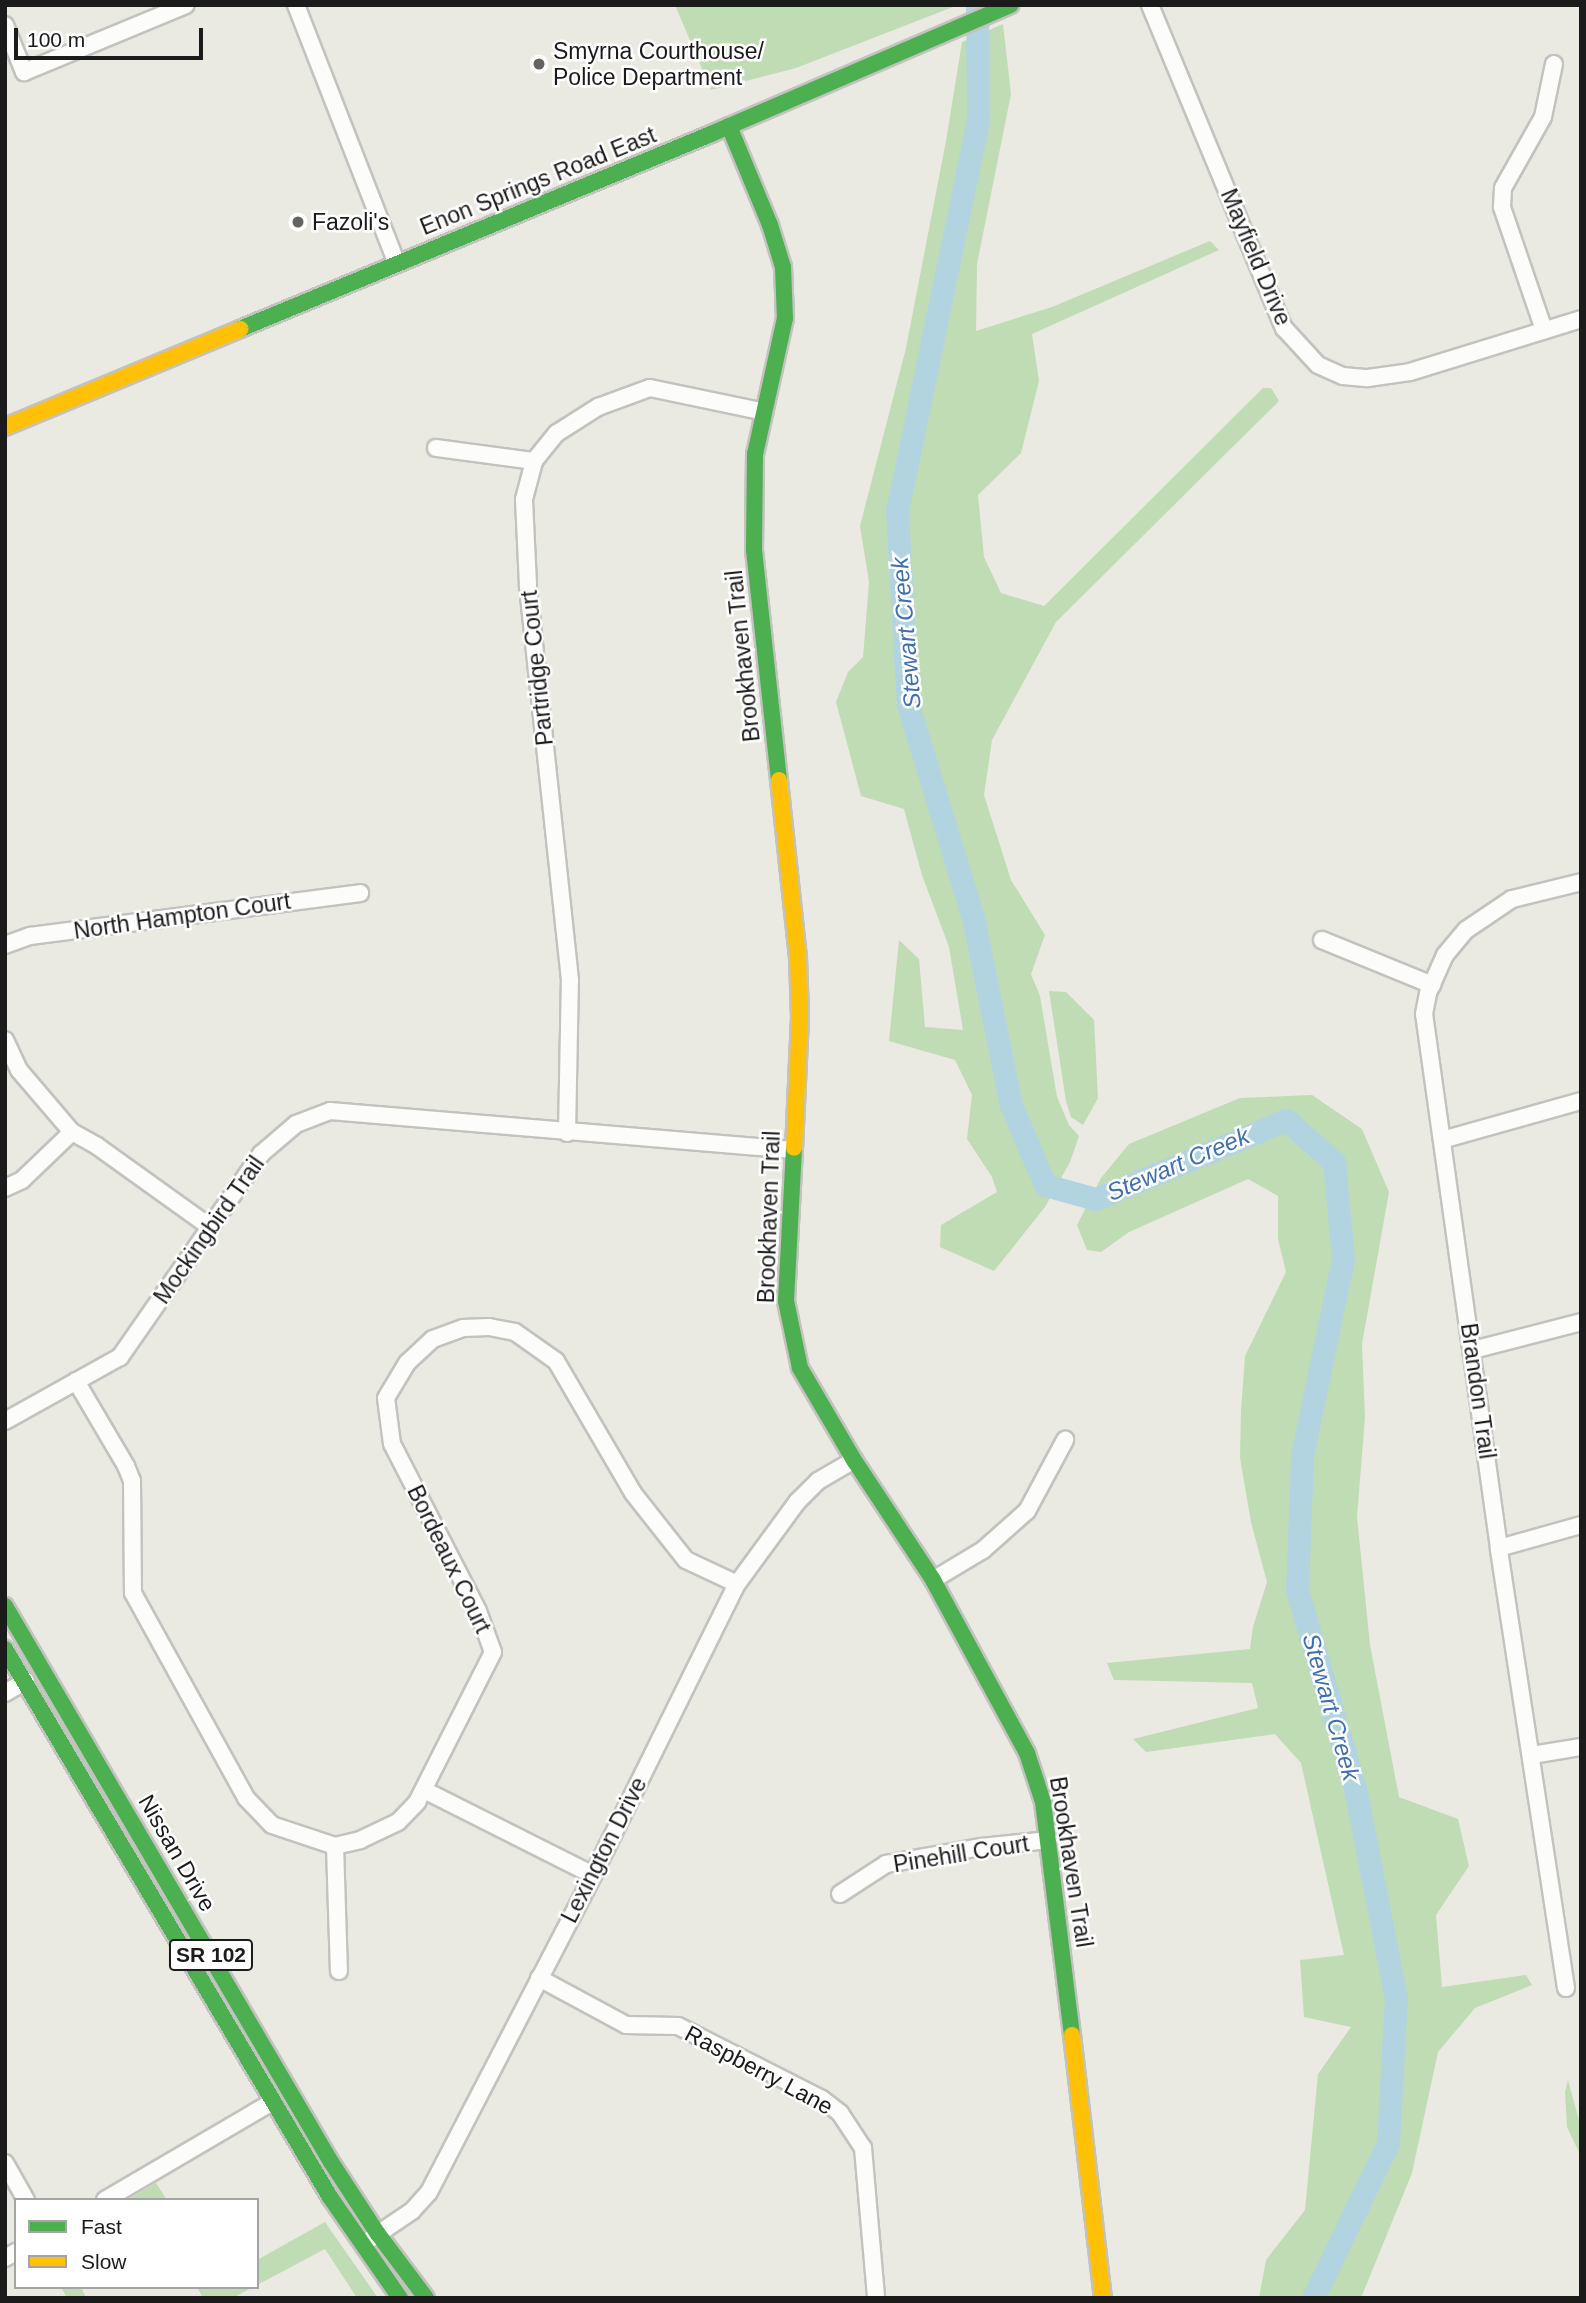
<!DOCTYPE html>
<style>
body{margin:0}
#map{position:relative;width:1586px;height:2303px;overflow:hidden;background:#eae9e2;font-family:Arial,sans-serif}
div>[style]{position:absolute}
.forest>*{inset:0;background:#c0dcb4}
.river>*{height:23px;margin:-11.5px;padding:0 11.5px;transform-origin:11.5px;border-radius:11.5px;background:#b2d4e1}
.roads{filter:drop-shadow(2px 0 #c2c2bf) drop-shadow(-2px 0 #c2c2bf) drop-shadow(0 2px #c2c2bf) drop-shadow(0 -2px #c2c2bf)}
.street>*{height:16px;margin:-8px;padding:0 8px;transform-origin:8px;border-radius:8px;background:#fcfcfb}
.fast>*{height:16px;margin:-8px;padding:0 8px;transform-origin:8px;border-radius:8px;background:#4caf50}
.slow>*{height:16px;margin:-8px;padding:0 8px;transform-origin:8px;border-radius:8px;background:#ffc107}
.dots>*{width:19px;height:19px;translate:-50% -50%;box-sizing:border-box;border:4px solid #fff;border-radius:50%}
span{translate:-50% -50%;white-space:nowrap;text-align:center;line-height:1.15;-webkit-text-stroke:5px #fff;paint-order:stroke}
.shield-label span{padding:2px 5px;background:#fff;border:2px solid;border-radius:5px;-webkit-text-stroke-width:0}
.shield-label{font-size:21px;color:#1b1b1b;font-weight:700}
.poi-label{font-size:23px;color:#1b1b1b}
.left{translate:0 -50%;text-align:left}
.street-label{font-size:23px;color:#1b1b1b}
.water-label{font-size:24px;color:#3f6fb3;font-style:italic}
.frame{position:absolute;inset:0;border:7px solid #1b1b1b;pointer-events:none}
.legend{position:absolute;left:14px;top:2198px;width:245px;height:91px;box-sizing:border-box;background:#fff;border:2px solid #a4a4a4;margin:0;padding:9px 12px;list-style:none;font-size:21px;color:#1b1b1b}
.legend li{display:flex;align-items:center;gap:14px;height:35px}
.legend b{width:35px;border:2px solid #a4a4a4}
.scale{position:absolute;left:14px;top:28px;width:189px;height:32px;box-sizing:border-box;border:4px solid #1b1b1b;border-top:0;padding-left:9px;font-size:21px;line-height:24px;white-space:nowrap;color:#1b1b1b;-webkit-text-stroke:5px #fff;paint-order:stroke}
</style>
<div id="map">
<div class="forest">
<div style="clip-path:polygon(675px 5px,958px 5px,796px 68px,711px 90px)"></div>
<div style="clip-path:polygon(1003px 24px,1011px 94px,977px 264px,976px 331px,1052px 307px,1210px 241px,1219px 250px,1032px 334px,1039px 381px,1021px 453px,978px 495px,984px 557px,1001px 593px,1044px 606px,1263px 388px,1271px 388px,1279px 401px,1056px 622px,992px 740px,984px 795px,1011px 880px,1045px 935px,1031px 974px,1040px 996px,1057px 1097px,1069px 1125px,1079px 1136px,1070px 1162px,1045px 1207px,994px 1271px,940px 1247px,941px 1225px,997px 1192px,992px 1177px,967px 1139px,972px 1095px,955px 1060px,889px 1041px,899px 940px,919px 959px,925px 1027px,963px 1030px,949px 947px,922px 875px,904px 809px,861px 796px,836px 702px,848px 672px,863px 657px,869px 582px,860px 526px,906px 348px,946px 141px,962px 42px)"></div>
<div style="clip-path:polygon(1049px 991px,1066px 992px,1094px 1020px,1098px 1098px,1083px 1125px,1071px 1117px,1066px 1101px)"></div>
<div style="clip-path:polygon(1312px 1095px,1362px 1129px,1389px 1192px,1362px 1344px,1365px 1417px,1357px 1517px,1370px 1645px,1399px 1797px,1458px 1819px,1469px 1866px,1436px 1915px,1442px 1987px,1526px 1975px,1532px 1985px,1475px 2008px,1438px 2052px,1412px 2173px,1361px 2298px,1259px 2298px,1266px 2260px,1305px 2210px,1318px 2074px,1351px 2027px,1304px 2017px,1300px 1960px,1344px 1955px,1301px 1763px,1275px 1734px,1146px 1752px,1133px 1739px,1258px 1708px,1252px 1683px,1114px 1680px,1107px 1663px,1250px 1649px,1253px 1627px,1267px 1582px,1251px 1522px,1240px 1458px,1241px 1411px,1245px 1356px,1286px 1272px,1278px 1239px,1278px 1196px,1248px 1179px,1129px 1232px,1101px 1252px,1087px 1250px,1077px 1225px,1101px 1178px,1129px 1144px,1240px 1098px)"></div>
<div style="clip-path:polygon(1568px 2080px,1581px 2128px,1581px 2156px,1567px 2127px,1565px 2092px)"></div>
<div style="clip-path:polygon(156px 2183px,167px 2200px,127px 2200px)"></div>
<div style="clip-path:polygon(325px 2222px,378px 2298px,357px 2298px,325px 2249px,257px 2285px,257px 2260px)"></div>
<div style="clip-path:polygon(61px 2287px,81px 2287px,86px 2298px,67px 2298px)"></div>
<div style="clip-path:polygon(197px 2287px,253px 2287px,233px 2298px,203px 2298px)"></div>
</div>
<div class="river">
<div style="left:977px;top:5px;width:115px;rotate:89.5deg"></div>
<div style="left:978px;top:120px;width:399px;rotate:101.7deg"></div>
<div style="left:897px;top:511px;width:194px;rotate:86.8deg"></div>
<div style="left:908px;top:705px;width:222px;rotate:73deg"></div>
<div style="left:973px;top:917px;width:192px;rotate:78.6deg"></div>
<div style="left:1011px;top:1105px;width:87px;rotate:67deg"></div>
<div style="left:1045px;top:1185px;width:53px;rotate:15.4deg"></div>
<div style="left:1096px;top:1199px;width:206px;rotate:-22.6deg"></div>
<div style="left:1286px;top:1120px;width:64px;rotate:41.2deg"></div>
<div style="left:1334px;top:1162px;width:97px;rotate:84.7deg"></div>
<div style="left:1343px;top:1259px;width:201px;rotate:101.8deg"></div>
<div style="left:1302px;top:1456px;width:134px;rotate:92.1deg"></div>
<div style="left:1297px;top:1590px;width:206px;rotate:73.7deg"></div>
<div style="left:1355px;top:1788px;width:214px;rotate:79deg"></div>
<div style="left:1396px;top:1998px;width:145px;rotate:93.2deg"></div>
<div style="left:1388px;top:2143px;width:172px;rotate:115.8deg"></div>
</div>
<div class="roads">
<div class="street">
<div style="left:296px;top:5px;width:278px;rotate:68.7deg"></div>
<div style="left:1150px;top:5px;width:350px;rotate:67.5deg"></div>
<div style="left:1284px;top:328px;width:50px;rotate:47.4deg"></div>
<div style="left:1318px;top:365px;width:27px;rotate:24deg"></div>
<div style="left:1343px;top:376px;width:25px;rotate:5deg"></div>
<div style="left:1368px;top:378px;width:42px;rotate:-8.1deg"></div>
<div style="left:1410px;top:372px;width:179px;rotate:-17.2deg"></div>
<div style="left:5px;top:25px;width:51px;rotate:68deg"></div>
<div style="left:24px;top:72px;width:175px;rotate:-22.5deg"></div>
<div style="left:1544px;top:330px;width:130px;rotate:-108.9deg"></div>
<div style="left:1502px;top:207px;width:19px;rotate:-87deg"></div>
<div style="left:1503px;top:188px;width:81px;rotate:-60.6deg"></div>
<div style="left:1543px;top:117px;width:54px;rotate:-78.3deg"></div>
<div style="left:436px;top:448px;width:99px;rotate:7.6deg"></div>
<div style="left:1322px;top:940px;width:119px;rotate:22.2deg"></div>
<div style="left:5px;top:945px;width:27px;rotate:-20deg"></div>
<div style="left:30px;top:936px;width:333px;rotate:-7.4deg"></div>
<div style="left:5px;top:1040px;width:33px;rotate:65deg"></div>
<div style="left:19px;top:1070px;width:82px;rotate:49.5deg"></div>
<div style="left:72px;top:1132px;width:29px;rotate:29deg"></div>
<div style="left:97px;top:1146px;width:139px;rotate:35.6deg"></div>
<div style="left:567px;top:1133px;width:153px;rotate:-88.9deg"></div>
<div style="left:570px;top:980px;width:397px;rotate:-96.1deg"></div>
<div style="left:528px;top:585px;width:86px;rotate:-92.7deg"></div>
<div style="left:524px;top:499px;width:39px;rotate:-75deg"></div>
<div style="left:534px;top:461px;width:36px;rotate:-51deg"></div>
<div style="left:557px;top:433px;width:49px;rotate:-32.4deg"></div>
<div style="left:598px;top:407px;width:55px;rotate:-20.1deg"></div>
<div style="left:650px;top:388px;width:117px;rotate:11.8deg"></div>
<div style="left:1442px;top:1140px;width:144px;rotate:-15.7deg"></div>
<div style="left:5px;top:1188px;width:19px;rotate:-25deg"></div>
<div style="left:22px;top:1180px;width:69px;rotate:-43.8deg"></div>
<div style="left:1473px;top:1350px;width:112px;rotate:-14.5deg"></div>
<div style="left:76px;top:1381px;width:99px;rotate:59.5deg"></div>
<div style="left:126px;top:1466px;width:16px;rotate:68deg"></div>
<div style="left:132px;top:1481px;width:112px;rotate:89.5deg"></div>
<div style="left:133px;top:1593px;width:234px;rotate:61.1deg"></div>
<div style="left:246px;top:1798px;width:37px;rotate:46deg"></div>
<div style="left:272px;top:1825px;width:66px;rotate:18.4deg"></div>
<div style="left:335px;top:1846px;width:26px;rotate:-13deg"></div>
<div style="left:360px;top:1840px;width:42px;rotate:-25.3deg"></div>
<div style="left:398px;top:1822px;width:28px;rotate:-46deg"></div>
<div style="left:417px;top:1802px;width:168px;rotate:-63.1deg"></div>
<div style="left:493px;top:1652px;width:44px;rotate:-110.1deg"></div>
<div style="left:478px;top:1611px;width:188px;rotate:-117.2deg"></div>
<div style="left:392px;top:1444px;width:46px;rotate:-97.4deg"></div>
<div style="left:386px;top:1398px;width:41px;rotate:-59deg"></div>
<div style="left:407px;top:1363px;width:35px;rotate:-43deg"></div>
<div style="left:433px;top:1339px;width:32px;rotate:-20deg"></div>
<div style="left:463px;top:1328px;width:26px;rotate:-2deg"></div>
<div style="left:489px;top:1327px;width:26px;rotate:11deg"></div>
<div style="left:515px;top:1332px;width:50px;rotate:35.3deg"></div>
<div style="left:556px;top:1361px;width:153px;rotate:59.7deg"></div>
<div style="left:633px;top:1493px;width:85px;rotate:51.7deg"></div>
<div style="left:686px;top:1560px;width:56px;rotate:25.2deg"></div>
<div style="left:5px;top:1421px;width:132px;rotate:-29.1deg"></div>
<div style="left:120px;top:1357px;width:247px;rotate:-55.2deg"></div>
<div style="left:261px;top:1154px;width:46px;rotate:-40.6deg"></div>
<div style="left:296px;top:1124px;width:36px;rotate:-21deg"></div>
<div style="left:330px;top:1111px;width:465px;rotate:4.8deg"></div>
<div style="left:1499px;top:1548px;width:85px;rotate:-15.7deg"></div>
<div style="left:933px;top:1580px;width:58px;rotate:-31deg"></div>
<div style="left:983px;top:1550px;width:59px;rotate:-41.6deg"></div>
<div style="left:1027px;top:1511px;width:81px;rotate:-61.8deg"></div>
<div style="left:5px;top:1693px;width:24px;rotate:-30deg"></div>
<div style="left:1532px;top:1755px;width:50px;rotate:-9.3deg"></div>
<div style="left:424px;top:1790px;width:189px;rotate:26.7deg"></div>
<div style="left:335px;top:1846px;width:125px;rotate:88.2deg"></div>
<div style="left:840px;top:1894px;width:55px;rotate:-33.1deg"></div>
<div style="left:886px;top:1864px;width:97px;rotate:-10.1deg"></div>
<div style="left:981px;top:1847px;width:68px;rotate:-5.9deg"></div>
<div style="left:539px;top:1978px;width:99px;rotate:28.4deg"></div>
<div style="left:626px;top:2025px;width:52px;rotate:1.1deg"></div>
<div style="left:678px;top:2026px;width:161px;rotate:26.9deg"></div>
<div style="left:822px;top:2099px;width:23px;rotate:38deg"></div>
<div style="left:840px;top:2113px;width:42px;rotate:56.7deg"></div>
<div style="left:863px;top:2148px;width:151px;rotate:85deg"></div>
<div style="left:1566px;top:1988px;width:445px;rotate:-98.7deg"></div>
<div style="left:1499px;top:1548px;width:539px;rotate:-97.99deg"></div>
<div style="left:1424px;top:1014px;width:21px;rotate:-79deg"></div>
<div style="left:1428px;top:993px;width:42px;rotate:-65.9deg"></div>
<div style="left:1445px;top:955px;width:33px;rotate:-50deg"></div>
<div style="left:1466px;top:930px;width:55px;rotate:-34deg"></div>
<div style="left:1512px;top:899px;width:71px;rotate:-13.8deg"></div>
<div style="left:5px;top:2163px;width:43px;rotate:60.4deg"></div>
<div style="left:105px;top:2200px;width:194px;rotate:-30.4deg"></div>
<div style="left:372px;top:2238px;width:48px;rotate:-34deg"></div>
<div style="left:412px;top:2211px;width:25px;rotate:-48deg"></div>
<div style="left:429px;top:2192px;width:357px;rotate:-62.6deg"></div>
<div style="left:593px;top:1875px;width:325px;rotate:-63.7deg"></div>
<div style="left:737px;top:1584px;width:102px;rotate:-53.8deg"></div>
<div style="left:797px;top:1502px;width:30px;rotate:-45deg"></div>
<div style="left:818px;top:1481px;width:42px;rotate:-30.3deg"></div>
<div style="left:5px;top:2258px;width:13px;rotate:-29deg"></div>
</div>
<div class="fast">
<div style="left:729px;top:126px;width:107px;rotate:67.5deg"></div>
<div style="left:770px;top:225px;width:44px;rotate:72.8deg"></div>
<div style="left:783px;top:267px;width:51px;rotate:87.8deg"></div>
<div style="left:785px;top:318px;width:139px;rotate:102.4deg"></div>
<div style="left:755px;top:454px;width:96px;rotate:90.6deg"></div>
<div style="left:754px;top:550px;width:231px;rotate:83.8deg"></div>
<div style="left:240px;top:329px;width:510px;rotate:-22.49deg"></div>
<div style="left:711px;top:134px;width:326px;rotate:-23.3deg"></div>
<div style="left:794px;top:1148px;width:153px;rotate:93deg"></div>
<div style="left:786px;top:1301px;width:68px;rotate:78.2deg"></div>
<div style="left:800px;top:1368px;width:107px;rotate:59.6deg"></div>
<div style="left:854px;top:1460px;width:144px;rotate:56.6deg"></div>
<div style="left:933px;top:1580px;width:197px;rotate:61.5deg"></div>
<div style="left:1027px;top:1753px;width:52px;rotate:71.9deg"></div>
<div style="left:1043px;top:1802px;width:235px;rotate:82.9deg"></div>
<div style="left:5px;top:1606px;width:645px;rotate:59.62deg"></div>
<div style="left:331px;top:2162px;width:86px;rotate:56.9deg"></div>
<div style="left:378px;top:2234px;width:80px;rotate:53.1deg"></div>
<div style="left:5px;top:1649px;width:637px;rotate:59.33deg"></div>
<div style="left:330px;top:2197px;width:123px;rotate:55.3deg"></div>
</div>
<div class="slow">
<div style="left:5px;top:427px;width:255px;rotate:-22.6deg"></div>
<div style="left:779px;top:780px;width:178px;rotate:83.9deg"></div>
<div style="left:798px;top:957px;width:60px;rotate:88.1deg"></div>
<div style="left:800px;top:1017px;width:131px;rotate:92.6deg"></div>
<div style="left:1072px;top:2035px;width:265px;rotate:83.3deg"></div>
</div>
</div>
<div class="dots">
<div style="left:539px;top:64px;background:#636361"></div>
<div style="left:298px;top:222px;background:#636361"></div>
</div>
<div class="shield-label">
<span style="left:211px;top:1955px">SR 102</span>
</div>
<div class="poi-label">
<span class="left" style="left:553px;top:64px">Smyrna Courthouse/<br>Police Department</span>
<span class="left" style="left:312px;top:222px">Fazoli's</span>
</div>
<div class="street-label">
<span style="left:538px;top:181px;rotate:-22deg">Enon Springs Road East</span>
<span style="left:1256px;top:257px;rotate:67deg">Mayfield Drive</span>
<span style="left:743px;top:656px;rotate:-96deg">Brookhaven Trail</span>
<span style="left:537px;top:668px;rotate:-96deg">Partridge Court</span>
<span style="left:182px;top:916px;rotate:-8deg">North Hampton Court</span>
<span style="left:769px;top:1217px;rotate:-88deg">Brookhaven Trail</span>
<span style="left:209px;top:1230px;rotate:-55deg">Mockingbird Trail</span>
<span style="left:1478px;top:1391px;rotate:82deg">Brandon Trail</span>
<span style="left:449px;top:1559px;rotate:64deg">Bordeaux Court</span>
<span style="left:604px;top:1850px;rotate:-63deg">Lexington Drive</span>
<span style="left:177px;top:1853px;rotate:60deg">Nissan Drive</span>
<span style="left:961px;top:1854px;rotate:-9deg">Pinehill Court</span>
<span style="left:1071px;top:1862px;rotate:81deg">Brookhaven Trail</span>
<span style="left:759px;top:2070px;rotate:28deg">Raspberry Lane</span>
</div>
<div class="water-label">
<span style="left:906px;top:633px;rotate:-95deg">Stewart Creek</span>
<span style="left:1178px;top:1164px;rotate:-23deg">Stewart Creek</span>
<span style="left:1331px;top:1707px;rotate:74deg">Stewart Creek</span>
</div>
<div class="frame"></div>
<ul class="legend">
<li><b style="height:9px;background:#4caf50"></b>Fast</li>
<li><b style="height:9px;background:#ffc107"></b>Slow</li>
</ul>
<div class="scale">100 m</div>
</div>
